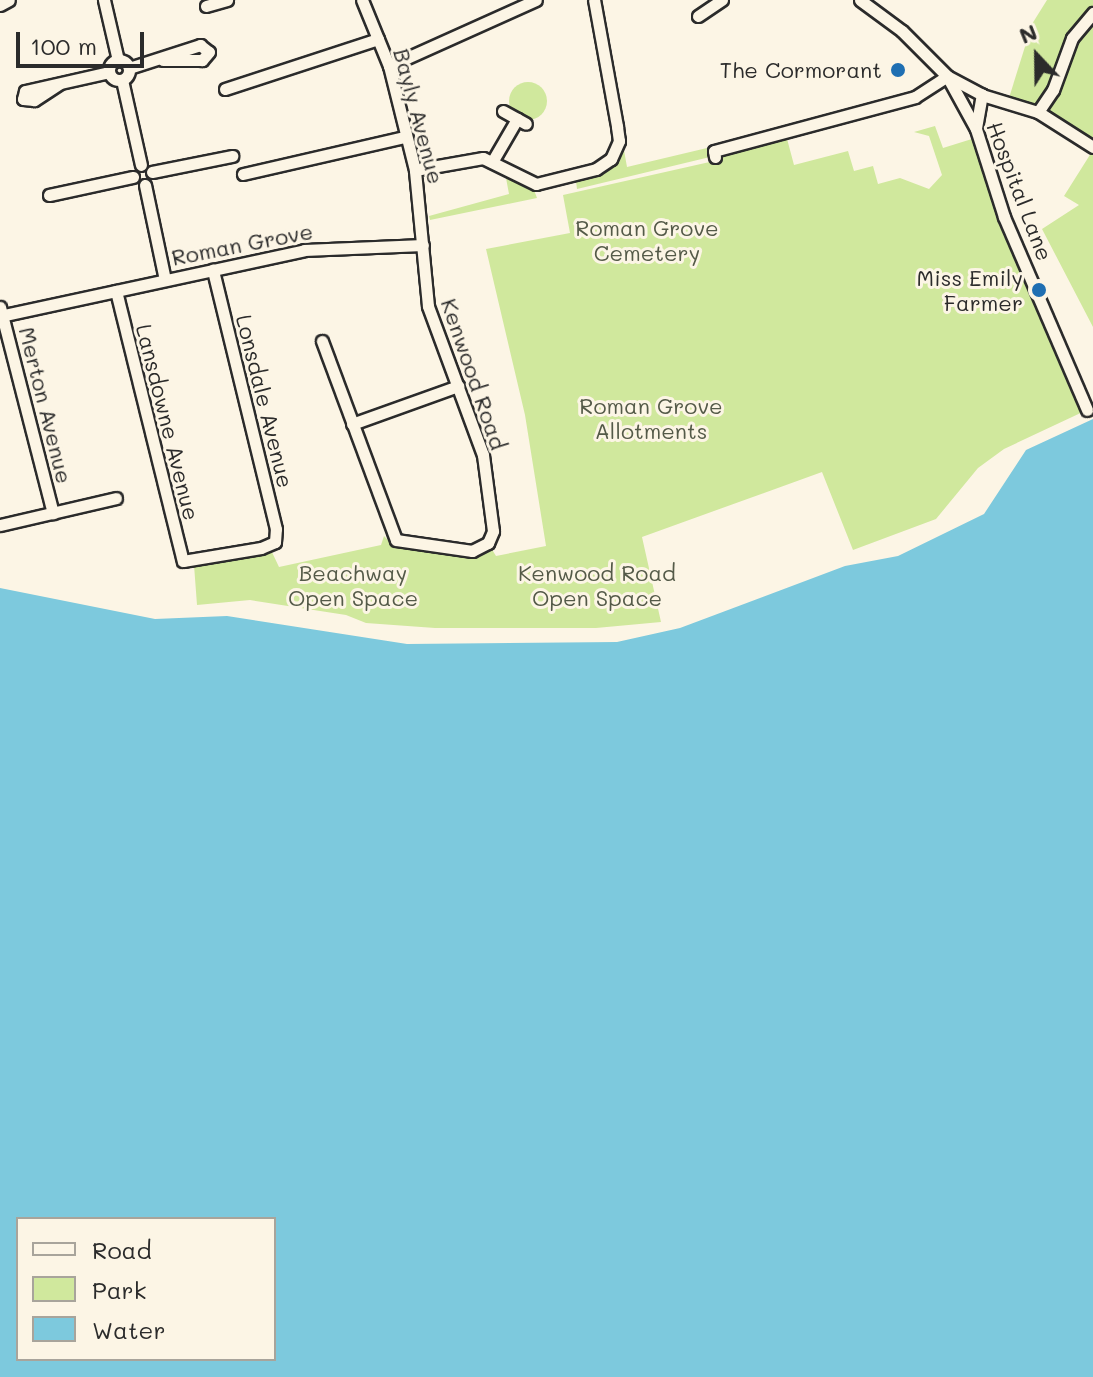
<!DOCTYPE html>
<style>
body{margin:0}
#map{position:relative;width:1093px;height:1377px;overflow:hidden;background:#fcf5e5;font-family:Mali,sans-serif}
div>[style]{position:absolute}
.green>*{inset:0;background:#d0e89d}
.round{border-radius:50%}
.water>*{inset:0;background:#7dc9dd}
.roads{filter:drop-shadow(2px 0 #2b2b2b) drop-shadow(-2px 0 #2b2b2b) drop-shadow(0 2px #2b2b2b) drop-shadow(0 -2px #2b2b2b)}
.minor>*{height:11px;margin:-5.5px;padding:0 5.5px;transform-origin:5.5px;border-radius:5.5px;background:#fcf5e5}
.minor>.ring{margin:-5.5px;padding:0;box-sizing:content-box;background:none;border:11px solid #fcf5e5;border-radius:50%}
.dots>*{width:22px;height:22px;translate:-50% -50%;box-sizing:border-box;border:4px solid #fcf5e5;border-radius:50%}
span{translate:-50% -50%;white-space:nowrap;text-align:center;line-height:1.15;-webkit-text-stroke:6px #fcf5e5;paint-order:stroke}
.poi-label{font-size:22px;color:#2b2b2b}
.right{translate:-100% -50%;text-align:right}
.street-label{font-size:22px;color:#2b2b2b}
.park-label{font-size:22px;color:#545a48}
.legend{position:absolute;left:16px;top:1217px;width:260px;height:144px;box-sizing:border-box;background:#fcf5e5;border:2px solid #a8a49b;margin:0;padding:10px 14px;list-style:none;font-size:24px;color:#2b2b2b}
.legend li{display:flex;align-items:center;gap:16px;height:40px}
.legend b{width:40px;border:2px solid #a8a49b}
.north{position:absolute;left:997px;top:16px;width:80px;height:80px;-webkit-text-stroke:6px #fcf5e5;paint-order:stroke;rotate:338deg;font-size:22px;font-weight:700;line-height:32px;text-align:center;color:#2b2b2b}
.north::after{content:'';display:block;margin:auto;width:28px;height:36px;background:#2b2b2b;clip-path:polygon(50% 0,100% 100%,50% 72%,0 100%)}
.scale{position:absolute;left:16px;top:32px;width:128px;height:36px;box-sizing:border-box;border:4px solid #2b2b2b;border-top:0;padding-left:10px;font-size:24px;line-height:28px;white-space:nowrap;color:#2b2b2b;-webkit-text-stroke:6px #fcf5e5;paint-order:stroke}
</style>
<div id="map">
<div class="green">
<div style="clip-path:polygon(1047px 0,1093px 0,1093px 145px,1009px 98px,1032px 24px)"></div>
<div class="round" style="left:509px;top:82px;width:38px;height:38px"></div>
<div style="clip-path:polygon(935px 126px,943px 148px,975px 138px,1087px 410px,1004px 449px,978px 468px,936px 519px,853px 550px,822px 472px,642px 537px,661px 622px,596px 628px,435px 628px,366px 623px,346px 615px,250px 600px,197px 605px,194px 565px,270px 548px,279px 567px,381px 545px,384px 536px,395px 547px,476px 557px,488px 543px,496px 556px,546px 546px,525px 415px,486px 249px,570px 233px,563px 195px,723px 159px,722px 153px,786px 135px,794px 165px,848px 151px,854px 171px,873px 166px,878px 184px,900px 178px,929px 189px,942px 175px,929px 136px,914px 132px)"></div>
<div style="clip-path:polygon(622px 139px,627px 167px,707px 148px,710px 157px,577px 189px,576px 181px,589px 175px)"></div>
<div style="clip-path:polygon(1093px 150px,1093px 327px,1042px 229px,1079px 205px,1064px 196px)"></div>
<div style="clip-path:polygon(506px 178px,534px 190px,537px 198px,430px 220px,429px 216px,509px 194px)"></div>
</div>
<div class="water">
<div style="clip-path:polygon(evenodd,1093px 419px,1093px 1377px,0 1377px,0 588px,155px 619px,227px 616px,407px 644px,617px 642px,680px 628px,845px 566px,898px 556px,984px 514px,1026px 450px,1093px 419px,18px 1219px,274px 1219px,274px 1359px,18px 1359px,18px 1219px)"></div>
</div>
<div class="roads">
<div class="minor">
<div style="left:104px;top:0;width:62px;rotate:76.9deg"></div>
<div style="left:860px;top:0;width:52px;rotate:36.4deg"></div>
<div style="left:902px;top:31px;width:64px;rotate:45deg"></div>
<div style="left:947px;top:76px;width:40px;rotate:28deg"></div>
<div style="left:982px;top:95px;width:59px;rotate:16.9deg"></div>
<div style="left:1038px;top:112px;width:65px;rotate:32.5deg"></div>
<div style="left:0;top:5px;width:10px;rotate:-29deg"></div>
<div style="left:206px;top:6px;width:22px;rotate:-16deg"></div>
<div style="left:698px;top:16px;width:29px;rotate:-34deg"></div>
<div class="ring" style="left:109px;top:60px;width:9px;height:9px"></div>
<div style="left:389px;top:66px;width:161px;rotate:-24.2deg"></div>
<div style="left:129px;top:68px;width:75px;rotate:-17.9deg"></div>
<div style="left:200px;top:45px;width:11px;rotate:38deg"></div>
<div style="left:209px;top:52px;width:11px;rotate:131deg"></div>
<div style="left:202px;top:60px;width:39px;rotate:180deg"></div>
<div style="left:122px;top:80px;width:87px;rotate:77.4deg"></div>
<div style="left:59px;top:84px;width:30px;rotate:147deg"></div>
<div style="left:34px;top:100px;width:11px;rotate:-175deg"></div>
<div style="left:23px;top:99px;width:8px;rotate:-76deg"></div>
<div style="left:25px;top:91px;width:86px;rotate:-12.7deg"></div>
<div style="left:225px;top:89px;width:161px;rotate:-18.1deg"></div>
<div style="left:503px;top:111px;width:26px;rotate:29deg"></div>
<div style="left:1038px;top:112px;width:27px;rotate:-56deg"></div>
<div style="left:1053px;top:90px;width:55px;rotate:-69.9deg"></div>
<div style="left:1072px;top:38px;width:33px;rotate:-50deg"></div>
<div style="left:976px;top:128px;width:34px;rotate:-80deg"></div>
<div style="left:715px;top:157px;width:6px;rotate:-99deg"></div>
<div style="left:714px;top:151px;width:208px;rotate:-15deg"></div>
<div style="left:915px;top:97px;width:38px;rotate:-33deg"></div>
<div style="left:947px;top:76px;width:60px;rotate:61.3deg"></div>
<div style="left:976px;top:129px;width:92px;rotate:72.3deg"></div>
<div style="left:1004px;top:217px;width:210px;rotate:66.7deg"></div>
<div style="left:492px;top:162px;width:50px;rotate:-59.8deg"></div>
<div style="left:415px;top:170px;width:69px;rotate:-10deg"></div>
<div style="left:483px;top:158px;width:59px;rotate:26.1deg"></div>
<div style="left:536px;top:184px;width:62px;rotate:-14deg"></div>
<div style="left:596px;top:169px;width:18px;rotate:-34deg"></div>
<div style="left:611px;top:159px;width:20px;rotate:-66deg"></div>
<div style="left:619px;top:141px;width:15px;rotate:-98deg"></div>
<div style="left:617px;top:126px;width:128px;rotate:-100.3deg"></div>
<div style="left:152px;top:172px;width:82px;rotate:-11.3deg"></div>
<div style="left:243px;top:174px;width:166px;rotate:-12.9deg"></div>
<div style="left:145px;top:185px;width:97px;rotate:78.1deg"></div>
<div style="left:49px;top:195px;width:86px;rotate:-12.1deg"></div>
<div style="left:116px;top:291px;width:278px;rotate:76.1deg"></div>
<div style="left:183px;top:561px;width:79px;rotate:-9.5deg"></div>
<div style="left:261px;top:548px;width:15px;rotate:-23deg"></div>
<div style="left:275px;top:542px;width:13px;rotate:-86deg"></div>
<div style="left:276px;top:529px;width:267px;rotate:-103.7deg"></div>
<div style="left:0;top:307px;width:213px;rotate:75.6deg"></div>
<div style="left:0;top:316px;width:311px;rotate:-12.2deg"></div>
<div style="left:304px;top:250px;width:119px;rotate:-2.4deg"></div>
<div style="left:322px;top:341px;width:212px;rotate:69.6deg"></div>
<div style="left:396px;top:540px;width:77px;rotate:8.2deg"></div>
<div style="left:472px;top:551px;width:18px;rotate:-27deg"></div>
<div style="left:488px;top:543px;width:13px;rotate:-67deg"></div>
<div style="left:493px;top:531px;width:77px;rotate:-97.5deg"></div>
<div style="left:483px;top:455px;width:159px;rotate:-110.3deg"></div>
<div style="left:428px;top:306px;width:137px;rotate:-95.5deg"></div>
<div style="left:415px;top:170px;width:107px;rotate:-104deg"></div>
<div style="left:389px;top:66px;width:71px;rotate:-112.2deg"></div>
<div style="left:352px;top:424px;width:113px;rotate:-19.7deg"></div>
<div style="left:0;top:525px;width:119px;rotate:-13.1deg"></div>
</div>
</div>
<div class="dots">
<div style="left:898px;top:70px;background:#1f6fb2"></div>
<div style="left:1039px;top:290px;background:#1f6fb2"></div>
</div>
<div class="poi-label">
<span class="right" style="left:882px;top:70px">The Cormorant</span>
<span class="right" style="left:1023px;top:290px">Miss Emily<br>Farmer</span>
</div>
<div class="street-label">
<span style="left:419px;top:116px;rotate:75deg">Bayly Avenue</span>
<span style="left:1020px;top:191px;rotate:69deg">Hospital Lane</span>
<span style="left:242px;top:244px;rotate:-11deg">Roman Grove</span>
<span style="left:474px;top:374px;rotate:71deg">Kenwood Road</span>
<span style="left:265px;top:401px;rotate:76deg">Lonsdale Avenue</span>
<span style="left:46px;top:405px;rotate:76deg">Merton Avenue</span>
<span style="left:168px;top:422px;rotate:76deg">Lansdowne Avenue</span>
</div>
<div class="park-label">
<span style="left:647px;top:240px">Roman Grove<br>Cemetery</span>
<span style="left:651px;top:418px">Roman Grove<br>Allotments</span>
<span style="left:353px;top:585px">Beachway<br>Open Space</span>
<span style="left:597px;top:585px">Kenwood Road<br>Open Space</span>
</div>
<ul class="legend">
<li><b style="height:10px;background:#fcf5e5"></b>Road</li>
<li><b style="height:22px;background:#d0e89d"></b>Park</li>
<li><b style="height:22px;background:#7dc9dd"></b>Water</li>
</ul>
<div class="north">N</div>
<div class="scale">100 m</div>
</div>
